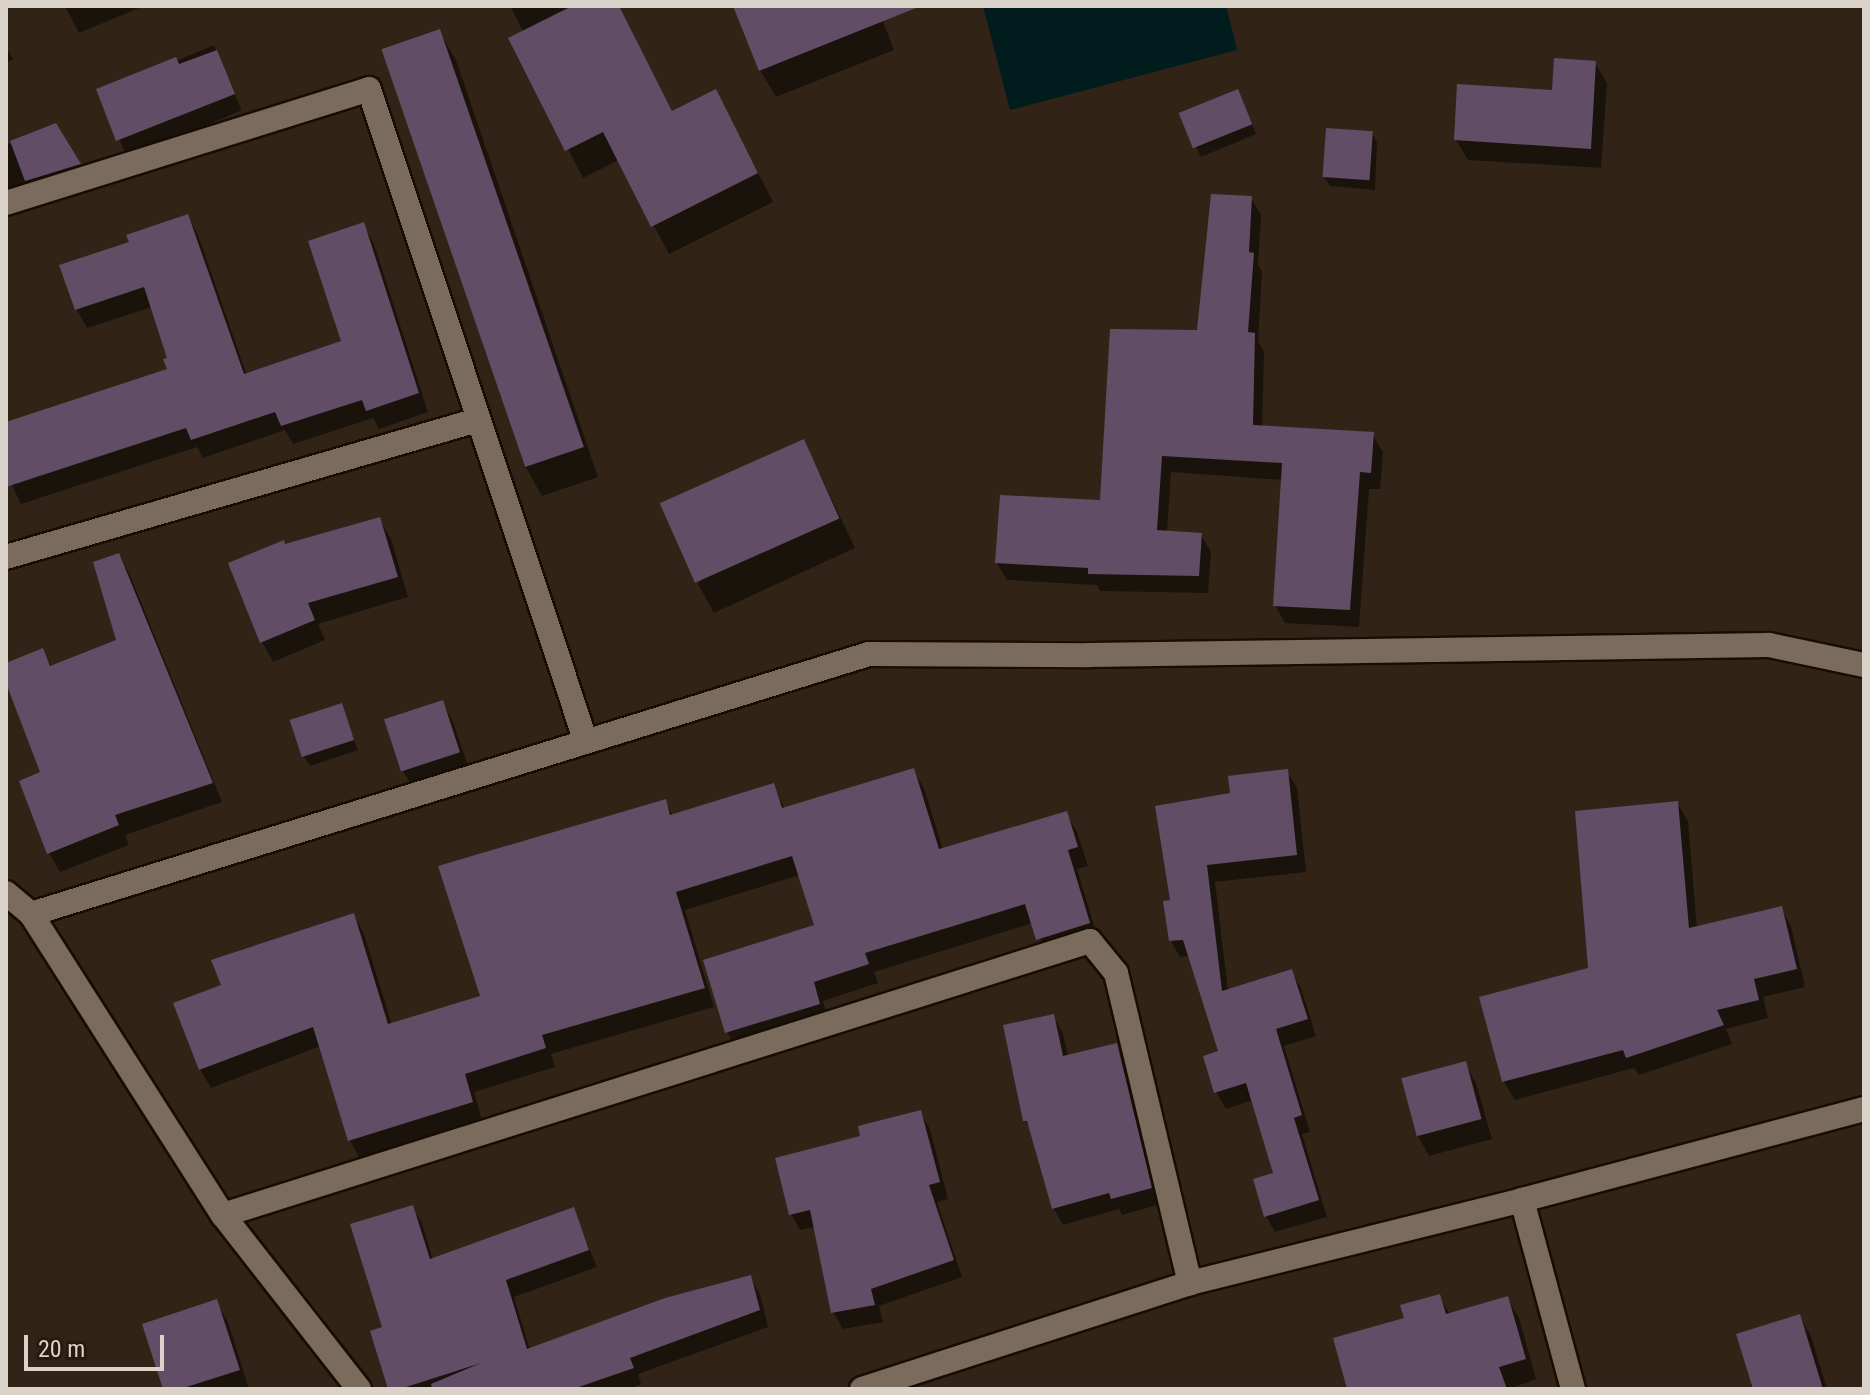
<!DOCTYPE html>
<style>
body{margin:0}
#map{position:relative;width:1870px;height:1395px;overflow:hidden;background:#312417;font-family:"Roboto Condensed",sans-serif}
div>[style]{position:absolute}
.water>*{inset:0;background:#001c1d}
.shadow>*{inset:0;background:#0007;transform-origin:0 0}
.building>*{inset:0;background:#614d66;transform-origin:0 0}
.roads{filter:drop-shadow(2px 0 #180d03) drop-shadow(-2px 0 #180d03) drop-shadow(0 2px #180d03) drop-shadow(0 -2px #180d03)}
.minor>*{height:24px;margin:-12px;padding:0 12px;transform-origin:12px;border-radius:12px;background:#7a6b5c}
span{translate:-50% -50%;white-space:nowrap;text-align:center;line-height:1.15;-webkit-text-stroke:8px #271a0d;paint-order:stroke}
.frame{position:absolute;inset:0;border:8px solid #dbd2ca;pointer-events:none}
.scale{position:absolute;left:24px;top:1335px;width:140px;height:36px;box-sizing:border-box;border:4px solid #dbd2ca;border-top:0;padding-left:10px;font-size:24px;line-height:28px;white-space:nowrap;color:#dbd2ca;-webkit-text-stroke:6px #271a0d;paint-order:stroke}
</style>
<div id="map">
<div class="water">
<div style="clip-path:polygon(983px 6px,1226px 6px,1237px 50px,1010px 110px)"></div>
</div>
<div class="shadow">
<div style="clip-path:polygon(65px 6px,144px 6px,79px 33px)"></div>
<div style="clip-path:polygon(510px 6px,618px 6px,673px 113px,731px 120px,773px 202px,669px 254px,619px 160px,583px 178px,511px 39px,524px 33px)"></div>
<div style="clip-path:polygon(735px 6px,877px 6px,894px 50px,776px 97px,760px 70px)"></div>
<div style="clip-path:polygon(439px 31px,456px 60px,598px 477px,542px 496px,525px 466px)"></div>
<div style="left:214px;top:45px;width:71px;height:124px;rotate:67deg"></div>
<div style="clip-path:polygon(6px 48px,13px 59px,6px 63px)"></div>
<div style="clip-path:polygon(1595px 63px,1607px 83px,1601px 168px,1468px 160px,1456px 140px,1553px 92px)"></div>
<div style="clip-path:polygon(1242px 101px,1256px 134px,1201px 157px,1181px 115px)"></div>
<div style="clip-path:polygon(55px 126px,88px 180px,6px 206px,6px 145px)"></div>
<div style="clip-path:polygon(1372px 133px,1377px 143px,1375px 190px,1330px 186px,1324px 177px)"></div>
<div style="clip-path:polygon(1251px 198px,1261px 215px,1258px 265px,1262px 272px,1258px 341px,1264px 352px,1262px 428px,1372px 434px,1383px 452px,1380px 489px,1369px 489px,1359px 627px,1285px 623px,1275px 605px,1283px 480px,1171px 472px,1167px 532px,1201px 535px,1211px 552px,1208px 593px,1100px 591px,1097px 585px,1007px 580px,997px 563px,1102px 502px,1198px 332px)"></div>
<div style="clip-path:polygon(187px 216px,198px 235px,247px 376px,343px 343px,363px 225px,374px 244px,428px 412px,379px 429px,373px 418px,293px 444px,285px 430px,203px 458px,197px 447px,21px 504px,6px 473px,6px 424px,169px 371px,170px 359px,152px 307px,87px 328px,77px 310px,62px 266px,131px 243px)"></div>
<div style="clip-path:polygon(804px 441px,855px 548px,714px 613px,698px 584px)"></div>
<div style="clip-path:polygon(379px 519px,391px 539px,408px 597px,318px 624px,325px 640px,273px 662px,262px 642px,285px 546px)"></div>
<div style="clip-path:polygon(119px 555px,130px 575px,222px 802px,125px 835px,129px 845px,60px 872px,49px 853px,42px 774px,6px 677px,6px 665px,42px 651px,52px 667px,119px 641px)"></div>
<div style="clip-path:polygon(442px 702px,453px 722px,470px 772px,415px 791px,403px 771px,387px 721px)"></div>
<div style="clip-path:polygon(341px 706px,358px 750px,310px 766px,304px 757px)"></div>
<div style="clip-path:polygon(913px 770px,924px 788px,943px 850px,1066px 813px,1077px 832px,1088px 866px,1077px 869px,1099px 942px,1049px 958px,1033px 923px,874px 972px,878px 983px,823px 1001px,829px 1022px,738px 1050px,727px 1032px,817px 926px,800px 875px,685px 910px,714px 1007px,551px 1054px,555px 1067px,474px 1092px,482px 1120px,360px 1159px,350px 1141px,321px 1046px,211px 1088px,200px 1069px,223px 986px,354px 915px,364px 934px,392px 1025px,482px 997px,665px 802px,673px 816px,773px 786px,785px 809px)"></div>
<div style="clip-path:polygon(1287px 771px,1297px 788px,1306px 872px,1215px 882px,1228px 991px,1291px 971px,1301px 988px,1316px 1036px,1284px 1046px,1310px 1132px,1302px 1134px,1327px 1217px,1275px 1232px,1266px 1216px,1276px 1175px,1253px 1100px,1226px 1109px,1216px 1092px,1220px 1053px,1190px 956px,1180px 957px,1171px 941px,1172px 902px,1232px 795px)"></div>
<div style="clip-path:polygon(1677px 803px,1688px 821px,1697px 928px,1781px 908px,1791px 926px,1805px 987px,1763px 997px,1768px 1018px,1726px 1029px,1732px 1044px,1639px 1075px,1634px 1068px,1515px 1100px,1504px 1082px,1482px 999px,1591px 970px)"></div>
<div style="clip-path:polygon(1053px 1016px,1063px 1033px,1068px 1057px,1116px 1045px,1126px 1062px,1160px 1204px,1122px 1215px,1119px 1209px,1063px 1225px,1054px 1209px,1032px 1132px,1025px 1121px)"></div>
<div style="clip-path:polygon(1465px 1063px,1476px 1083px,1492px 1139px,1429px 1156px,1418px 1136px,1403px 1080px)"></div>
<div style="clip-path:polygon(920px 1112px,930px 1129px,948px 1199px,937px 1202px,962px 1277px,879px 1306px,883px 1322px,843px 1329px,833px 1312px,816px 1227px,800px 1230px,791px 1214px,863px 1138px)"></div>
<div style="clip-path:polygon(412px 1207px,422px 1223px,433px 1260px,573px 1210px,597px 1267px,514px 1297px,530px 1350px,750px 1277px,760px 1294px,768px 1327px,638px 1374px,641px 1384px,628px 1389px,390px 1389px,385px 1329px)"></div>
<div style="clip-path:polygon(1439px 1296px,1450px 1314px,1507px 1298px,1519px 1318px,1536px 1379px,1509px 1389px,1349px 1389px,1406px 1319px)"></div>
<div style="clip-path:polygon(216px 1302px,228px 1322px,249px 1389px,165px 1389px)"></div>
<div style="clip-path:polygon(1799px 1316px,1811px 1336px,1827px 1389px,1755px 1389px)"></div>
</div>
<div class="building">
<div style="clip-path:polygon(572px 6px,619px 6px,672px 111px,716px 89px,758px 173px,651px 227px,603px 132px,565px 151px,508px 38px)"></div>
<div style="clip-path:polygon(733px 6px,915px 6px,916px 8px,759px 71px)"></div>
<div style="left:440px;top:29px;width:442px;height:62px;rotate:71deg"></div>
<div style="clip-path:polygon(217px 50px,235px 94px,116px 141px,96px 89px,176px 57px,179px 64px)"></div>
<div style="clip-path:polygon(1554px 58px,1596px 61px,1591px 149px,1454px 140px,1457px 84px,1552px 90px)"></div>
<div style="left:1238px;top:89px;width:38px;height:64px;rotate:68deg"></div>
<div style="clip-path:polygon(56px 123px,81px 164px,25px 181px,10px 141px)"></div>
<div style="left:1326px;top:128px;width:47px;height:49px;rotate:4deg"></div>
<div style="clip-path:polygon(1211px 194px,1252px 196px,1249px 252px,1254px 253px,1248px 332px,1255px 333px,1253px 425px,1374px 432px,1371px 473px,1360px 472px,1350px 610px,1273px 606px,1282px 463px,1162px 456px,1157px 530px,1202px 533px,1199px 576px,1088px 574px,1088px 568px,995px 563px,1000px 495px,1100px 500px,1110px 329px,1197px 330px)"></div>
<div style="clip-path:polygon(188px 214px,244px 374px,341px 341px,308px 241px,364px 222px,419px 393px,366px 411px,362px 400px,281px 426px,275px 412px,191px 440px,186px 428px,6px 487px,6px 422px,167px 369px,163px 359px,167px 358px,144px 287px,75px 310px,59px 265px,129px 242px,126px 235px)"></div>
<div style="left:804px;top:439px;width:87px;height:158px;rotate:66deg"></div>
<div style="clip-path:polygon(380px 517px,398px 577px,308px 603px,315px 620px,260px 643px,228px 563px,284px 540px,285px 544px)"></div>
<div style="clip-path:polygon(119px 553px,213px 783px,115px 815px,119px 825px,47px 854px,19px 781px,40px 772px,6px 683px,6px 663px,43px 648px,50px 666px,116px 640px,93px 562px)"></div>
<div style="left:443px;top:700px;width:55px;height:62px;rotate:72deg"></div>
<div style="left:342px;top:703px;width:39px;height:55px;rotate:72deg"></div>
<div style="clip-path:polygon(914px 768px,939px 849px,1067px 811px,1078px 847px,1068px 850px,1090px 923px,1036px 940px,1025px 904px,865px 953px,869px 964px,814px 982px,820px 1004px,725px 1033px,703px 960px,814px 925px,792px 856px,676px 892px,705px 988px,542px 1035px,546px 1048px,465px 1074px,473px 1102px,348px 1141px,313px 1027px,199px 1070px,173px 1003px,221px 985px,211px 960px,354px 913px,388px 1024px,480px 996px,438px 866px,666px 799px,670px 815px,774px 783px,782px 808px)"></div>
<div style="clip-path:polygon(1288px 769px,1297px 855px,1207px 865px,1222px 991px,1292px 969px,1308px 1019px,1276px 1029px,1302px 1115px,1294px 1118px,1319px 1200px,1264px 1217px,1253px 1179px,1273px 1173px,1246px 1083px,1214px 1093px,1203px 1056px,1218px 1051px,1183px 940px,1169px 941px,1163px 901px,1170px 900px,1155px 806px,1230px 793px,1228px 776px)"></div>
<div style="clip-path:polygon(1678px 801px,1689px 928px,1782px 906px,1797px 969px,1754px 979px,1759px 1000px,1717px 1010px,1724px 1025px,1626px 1058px,1623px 1050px,1502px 1082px,1479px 997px,1588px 968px,1575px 811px)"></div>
<div style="clip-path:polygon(1054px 1014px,1063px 1056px,1117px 1043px,1152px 1188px,1111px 1199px,1109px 1193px,1052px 1209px,1027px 1121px,1023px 1121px,1003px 1025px)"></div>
<div style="left:1466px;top:1061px;width:60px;height:67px;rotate:75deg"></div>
<div style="clip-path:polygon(921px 1110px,940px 1182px,929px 1185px,954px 1260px,871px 1289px,875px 1305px,831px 1313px,810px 1210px,789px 1215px,775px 1158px,860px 1136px,858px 1126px)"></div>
<div style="clip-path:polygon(413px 1205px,430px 1259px,574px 1207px,589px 1250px,506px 1280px,527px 1349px,665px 1298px,751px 1275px,760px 1310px,630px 1358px,634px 1368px,573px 1389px,432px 1389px,431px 1384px,481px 1363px,400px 1389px,388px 1389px,370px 1331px,382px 1327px,350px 1224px)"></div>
<div style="clip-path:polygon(1440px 1294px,1446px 1314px,1508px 1296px,1526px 1359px,1499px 1367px,1507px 1389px,1347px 1389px,1333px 1338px,1404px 1318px,1400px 1305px)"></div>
<div style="clip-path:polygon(217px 1299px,240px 1370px,180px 1389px,163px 1389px,142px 1324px)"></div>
<div style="clip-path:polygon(1800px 1314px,1823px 1389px,1753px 1389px,1736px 1334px)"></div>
</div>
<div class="roads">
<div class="minor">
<div style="left:6px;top:203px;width:380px;rotate:-17.4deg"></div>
<div style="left:369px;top:89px;width:685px;rotate:71.62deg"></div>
<div style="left:6px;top:557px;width:492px;rotate:-16.2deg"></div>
<div style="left:6px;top:893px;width:33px;rotate:40deg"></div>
<div style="left:31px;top:914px;width:357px;rotate:57.5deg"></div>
<div style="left:223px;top:1215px;width:221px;rotate:52deg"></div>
<div style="left:31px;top:914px;width:877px;rotate:-17.24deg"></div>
<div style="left:869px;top:654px;width:220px;rotate:0.3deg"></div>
<div style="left:1089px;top:655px;width:680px;rotate:-0.84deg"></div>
<div style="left:1769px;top:645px;width:97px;rotate:11.9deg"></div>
<div style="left:1522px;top:1200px;width:196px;rotate:74.9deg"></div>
<div style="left:223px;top:1215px;width:909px;rotate:-17.54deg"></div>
<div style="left:1090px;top:941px;width:41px;rotate:50.9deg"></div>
<div style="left:1116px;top:973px;width:319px;rotate:76.6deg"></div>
<div style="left:862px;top:1389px;width:345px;rotate:-17.9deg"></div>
<div style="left:1190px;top:1283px;width:342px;rotate:-14deg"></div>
<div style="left:1522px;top:1200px;width:354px;rotate:-14.9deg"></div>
</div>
</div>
<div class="frame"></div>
<div class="scale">20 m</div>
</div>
